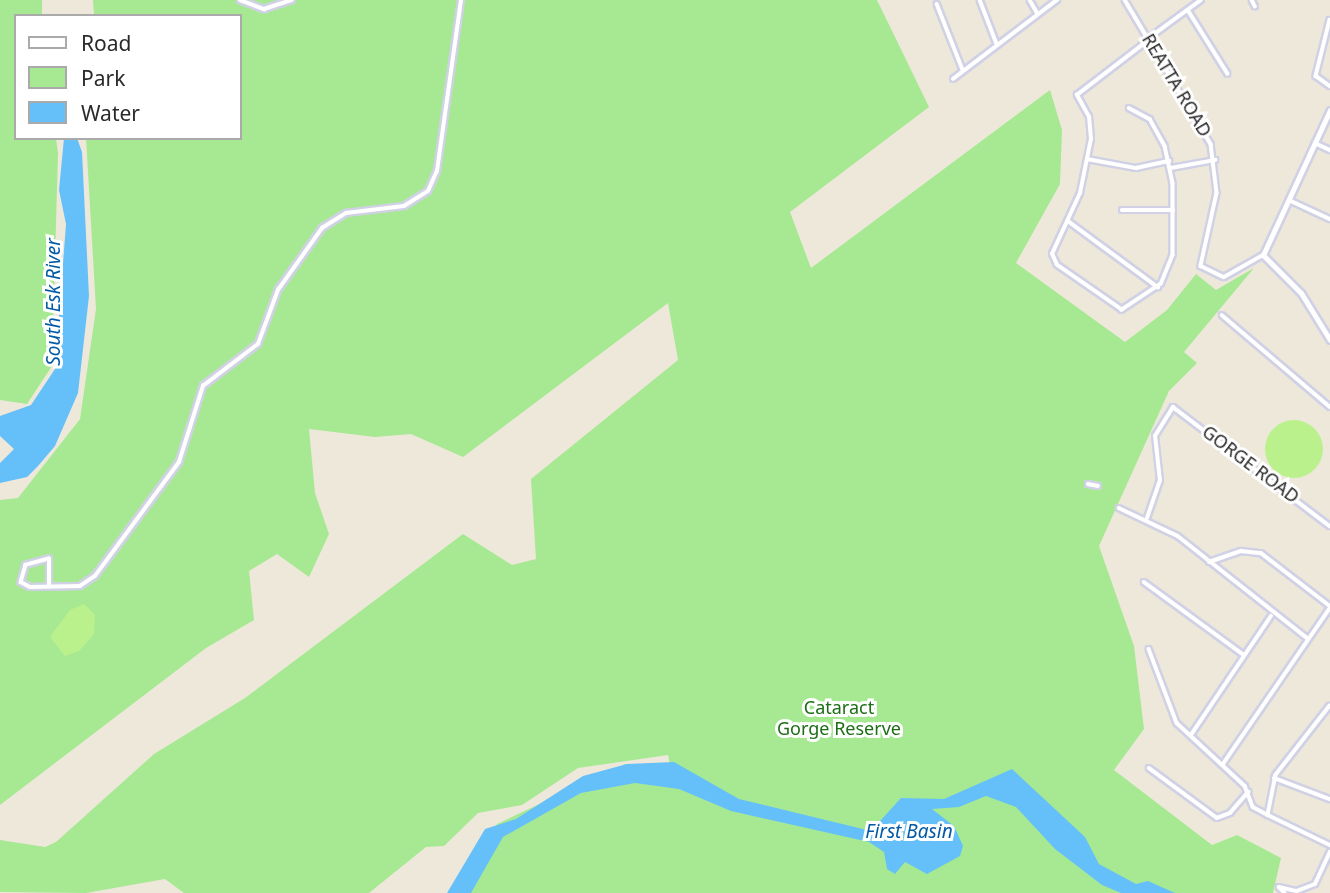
<!DOCTYPE html>
<style>
body{margin:0}
#map{position:relative;width:1330px;height:893px;overflow:hidden;background:#eee8db;font-family:"Noto Sans",sans-serif}
div>[style]{position:absolute}
.green>*{inset:0;background:#a6e992}
.pitch>*{inset:0;background:#bbf18d}
.round{border-radius:50%}
.water>*{inset:0;background:#65c0f9}
.roads{filter:drop-shadow(2px 0 #d0d1e4) drop-shadow(-2px 0 #d0d1e4) drop-shadow(0 2px #d0d1e4) drop-shadow(0 -2px #d0d1e4)}
.street>*{height:3.5px;margin:-1.75px;padding:0 1.75px;transform-origin:1.75px;border-radius:1.75px;background:#fff}
.secondary>*{height:5px;margin:-2.5px;padding:0 2.5px;transform-origin:2.5px;border-radius:2.5px;background:#fff}
span{translate:-50% -50%;white-space:nowrap;text-align:center;line-height:1.15;-webkit-text-stroke:6px #fff;paint-order:stroke}
.street-label{font-size:18px;color:#2a2a2a}
.park-label{font-size:18px;color:#1c6e14}
.water-label{font-size:19px;color:#025aa7;font-style:italic}
.legend{position:absolute;left:14px;top:14px;width:228px;height:126px;box-sizing:border-box;background:#fff;border:2px solid #aaa;margin:0;padding:9px 12px;list-style:none;font-size:21px;color:#2a2a2a}
.legend li{display:flex;align-items:center;gap:14px;height:35px}
.legend b{width:35px;border:2px solid #aaa}
</style>
<div id="map">
<div class="green">
<div style="clip-path:polygon(0 0,42px 0,42px 16px,16px 16px,16px 138px,56px 138px,58px 153px,52px 366px,27px 404px,0 400px)"></div>
<div style="clip-path:polygon(93px 0,877px 0,929px 107px,790px 212px,811px 268px,1050px 90px,1062px 130px,1060px 184px,1016px 263px,1125px 342px,1167px 310px,1196px 274px,1216px 290px,1254px 268px,1184px 352px,1197px 363px,1169px 391px,1099px 546px,1134px 646px,1144px 729px,1114px 770px,1212px 845px,1237px 835px,1281px 858px,1273px 893px,457px 893px,497px 824px,625px 764px,670px 765px,668px 755px,578px 768px,522px 805px,478px 813px,444px 846px,426px 847px,369px 893px,184px 893px,165px 879px,86px 893px,0 892px,0 840px,45px 847px,56px 842px,154px 754px,245px 698px,463px 534px,512px 565px,536px 559px,531px 479px,678px 360px,668px 303px,463px 457px,411px 434px,375px 437px,309px 429px,315px 493px,329px 534px,309px 577px,277px 554px,249px 571px,254px 620px,206px 648px,0 805px,0 500px,18px 498px,80px 419px,96px 309px,86px 138px,240px 138px,240px 16px,94px 16px)"></div>
</div>
<div class="pitch">
<div class="round" style="left:1265px;top:420px;width:58px;height:58px"></div>
<div style="clip-path:polygon(84px 604px,95px 615px,94px 634px,79px 651px,65px 656px,50px 637px,70px 610px)"></div>
</div>
<div class="water">
<div style="clip-path:polygon(64px 138px,77px 138px,82px 152px,89px 296px,78px 393px,55px 446px,38px 466px,27px 477px,0 483px,0 463px,14px 449px,0 436px,0 416px,31px 405px,55px 369px,66px 224px,59px 190px)"></div>
<div style="clip-path:polygon(674px 762px,739px 799px,871px 831px,901px 798px,944px 799px,1012px 769px,1085px 837px,1099px 864px,1136px 884px,1148px 881px,1175px 893px,1121px 893px,1102px 885px,1055px 849px,1016px 807px,986px 796px,959px 807px,932px 809px,954px 826px,963px 846px,960px 856px,927px 874px,905px 862px,895px 874px,887px 869px,884px 852px,869px 842px,731px 811px,679px 789px,635px 783px,581px 793px,503px 837px,471px 893px,447px 893px,485px 829px,516px 819px,583px 776px,627px 764px)"></div>
</div>
<div class="roads">
<div class="street">
<div style="left:240px;top:0;width:26px;rotate:21deg"></div>
<div style="left:264px;top:9px;width:29px;rotate:-18deg"></div>
<div style="left:980px;top:0;width:47px;rotate:68.9deg"></div>
<div style="left:1030px;top:0;width:16px;rotate:60deg"></div>
<div style="left:1125px;top:0;width:168px;rotate:59.2deg"></div>
<div style="left:1211px;top:144px;width:49px;rotate:83deg"></div>
<div style="left:1217px;top:193px;width:75px;rotate:102.4deg"></div>
<div style="left:1201px;top:266px;width:25px;rotate:26deg"></div>
<div style="left:1224px;top:277px;width:45px;rotate:-29.4deg"></div>
<div style="left:1252px;top:0;width:7px;rotate:63deg"></div>
<div style="left:937px;top:4px;width:71px;rotate:68.5deg"></div>
<div style="left:1188px;top:10px;width:75px;rotate:58deg"></div>
<div style="left:1330px;top:20px;width:58px;rotate:104deg"></div>
<div style="left:1316px;top:76px;width:17px;rotate:36deg"></div>
<div style="left:1149px;top:38px;width:64px;rotate:-36.2deg"></div>
<div style="left:953px;top:79px;width:131px;rotate:-37.2deg"></div>
<div style="left:1129px;top:108px;width:24px;rotate:28deg"></div>
<div style="left:1150px;top:119px;width:31px;rotate:61deg"></div>
<div style="left:1165px;top:146px;width:38px;rotate:78deg"></div>
<div style="left:1173px;top:183px;width:72px;rotate:90deg"></div>
<div style="left:1173px;top:255px;width:31px;rotate:112deg"></div>
<div style="left:1161px;top:284px;width:47px;rotate:146.3deg"></div>
<div style="left:1122px;top:310px;width:79px;rotate:-145.3deg"></div>
<div style="left:1057px;top:265px;width:12px;rotate:-114deg"></div>
<div style="left:1052px;top:254px;width:67px;rotate:-65.3deg"></div>
<div style="left:1080px;top:193px;width:55px;rotate:-78.5deg"></div>
<div style="left:1091px;top:139px;width:22px;rotate:-95deg"></div>
<div style="left:1089px;top:117px;width:25px;rotate:-119deg"></div>
<div style="left:1077px;top:95px;width:92px;rotate:-37.5deg"></div>
<div style="left:1315px;top:143px;width:17px;rotate:25deg"></div>
<div style="left:1087px;top:159px;width:50px;rotate:10.4deg"></div>
<div style="left:1136px;top:168px;width:34px;rotate:-12deg"></div>
<div style="left:1171px;top:168px;width:45px;rotate:-10.3deg"></div>
<div style="left:1289px;top:200px;width:45px;rotate:24.9deg"></div>
<div style="left:1122px;top:210px;width:51px"></div>
<div style="left:1068px;top:221px;width:112px;rotate:36.3deg"></div>
<div style="left:1222px;top:315px;width:142px;rotate:40.4deg"></div>
<div style="left:1088px;top:484px;width:10px;rotate:11deg"></div>
<div style="left:1119px;top:508px;width:65px;rotate:25.4deg"></div>
<div style="left:1178px;top:536px;width:164px;rotate:38.3deg"></div>
<div style="left:1147px;top:518px;width:39px;rotate:-71deg"></div>
<div style="left:1160px;top:481px;width:45px;rotate:-96.3deg"></div>
<div style="left:1155px;top:436px;width:34px;rotate:-58deg"></div>
<div style="left:1173px;top:407px;width:197px;rotate:37.2deg"></div>
<div style="left:1209px;top:562px;width:34px;rotate:-19deg"></div>
<div style="left:1241px;top:551px;width:20px;rotate:6deg"></div>
<div style="left:1261px;top:553px;width:87px;rotate:37.5deg"></div>
<div style="left:1144px;top:582px;width:124px;rotate:36.1deg"></div>
<div style="left:49px;top:586px;width:27px;rotate:-90deg"></div>
<div style="left:49px;top:559px;width:24px;rotate:165deg"></div>
<div style="left:26px;top:565px;width:18px;rotate:106deg"></div>
<div style="left:21px;top:582px;width:10px;rotate:29deg"></div>
<div style="left:30px;top:587px;width:50px;rotate:-1.1deg"></div>
<div style="left:80px;top:586px;width:18px;rotate:-34deg"></div>
<div style="left:95px;top:576px;width:142px;rotate:-53.6deg"></div>
<div style="left:179px;top:462px;width:80px;rotate:-72.5deg"></div>
<div style="left:203px;top:386px;width:69px;rotate:-37.4deg"></div>
<div style="left:258px;top:344px;width:58px;rotate:-69.7deg"></div>
<div style="left:278px;top:290px;width:76px;rotate:-54.6deg"></div>
<div style="left:322px;top:228px;width:28px;rotate:-32deg"></div>
<div style="left:346px;top:213px;width:58px;rotate:-6.9deg"></div>
<div style="left:404px;top:206px;width:28px;rotate:-32deg"></div>
<div style="left:428px;top:191px;width:22px;rotate:-66deg"></div>
<div style="left:437px;top:171px;width:173px;rotate:-82deg"></div>
<div style="left:1149px;top:649px;width:79px;rotate:69.3deg"></div>
<div style="left:1177px;top:723px;width:93px;rotate:42.8deg"></div>
<div style="left:1245px;top:786px;width:22px;rotate:69deg"></div>
<div style="left:1253px;top:807px;width:17px;rotate:28deg"></div>
<div style="left:1330px;top:706px;width:88px;rotate:128deg"></div>
<div style="left:1276px;top:775px;width:41px;rotate:101.3deg"></div>
<div style="left:1268px;top:815px;width:69px;rotate:25.8deg"></div>
<div style="left:1191px;top:735px;width:143px;rotate:-56.1deg"></div>
<div style="left:1223px;top:764px;width:189px;rotate:-55.6deg"></div>
<div style="left:1149px;top:768px;width:84px;rotate:36.3deg"></div>
<div style="left:1217px;top:818px;width:14px;rotate:-21deg"></div>
<div style="left:1230px;top:813px;width:28px;rotate:-49deg"></div>
<div style="left:1274px;top:778px;width:60px;rotate:20.6deg"></div>
<div style="left:1279px;top:887px;width:18px;rotate:13deg"></div>
<div style="left:1297px;top:891px;width:19px;rotate:-21deg"></div>
<div style="left:1315px;top:884px;width:35px;rotate:-65deg"></div>
<div style="left:1279px;top:887px;width:8px;rotate:45deg"></div>
</div>
<div class="secondary">
<div style="left:1330px;top:110px;width:160px;rotate:114.8deg"></div>
<div style="left:1263px;top:255px;width:54px;rotate:45deg"></div>
<div style="left:1301px;top:293px;width:55px;rotate:58.3deg"></div>
</div>
</div>
<div class="street-label">
<span style="left:1177px;top:85px;rotate:59deg">REATTA ROAD</span>
<span style="left:1251px;top:464px;rotate:37deg">GORGE ROAD</span>
</div>
<div class="park-label">
<span style="left:839px;top:718px">Cataract<br>Gorge Reserve</span>
</div>
<div class="water-label">
<span style="left:54px;top:302px;rotate:-90deg">South Esk River</span>
<span style="left:909px;top:832px">First Basin</span>
</div>
<ul class="legend">
<li><b style="height:9px;background:#fff"></b>Road</li>
<li><b style="height:19px;background:#a6e992"></b>Park</li>
<li><b style="height:19px;background:#65c0f9"></b>Water</li>
</ul>
</div>
